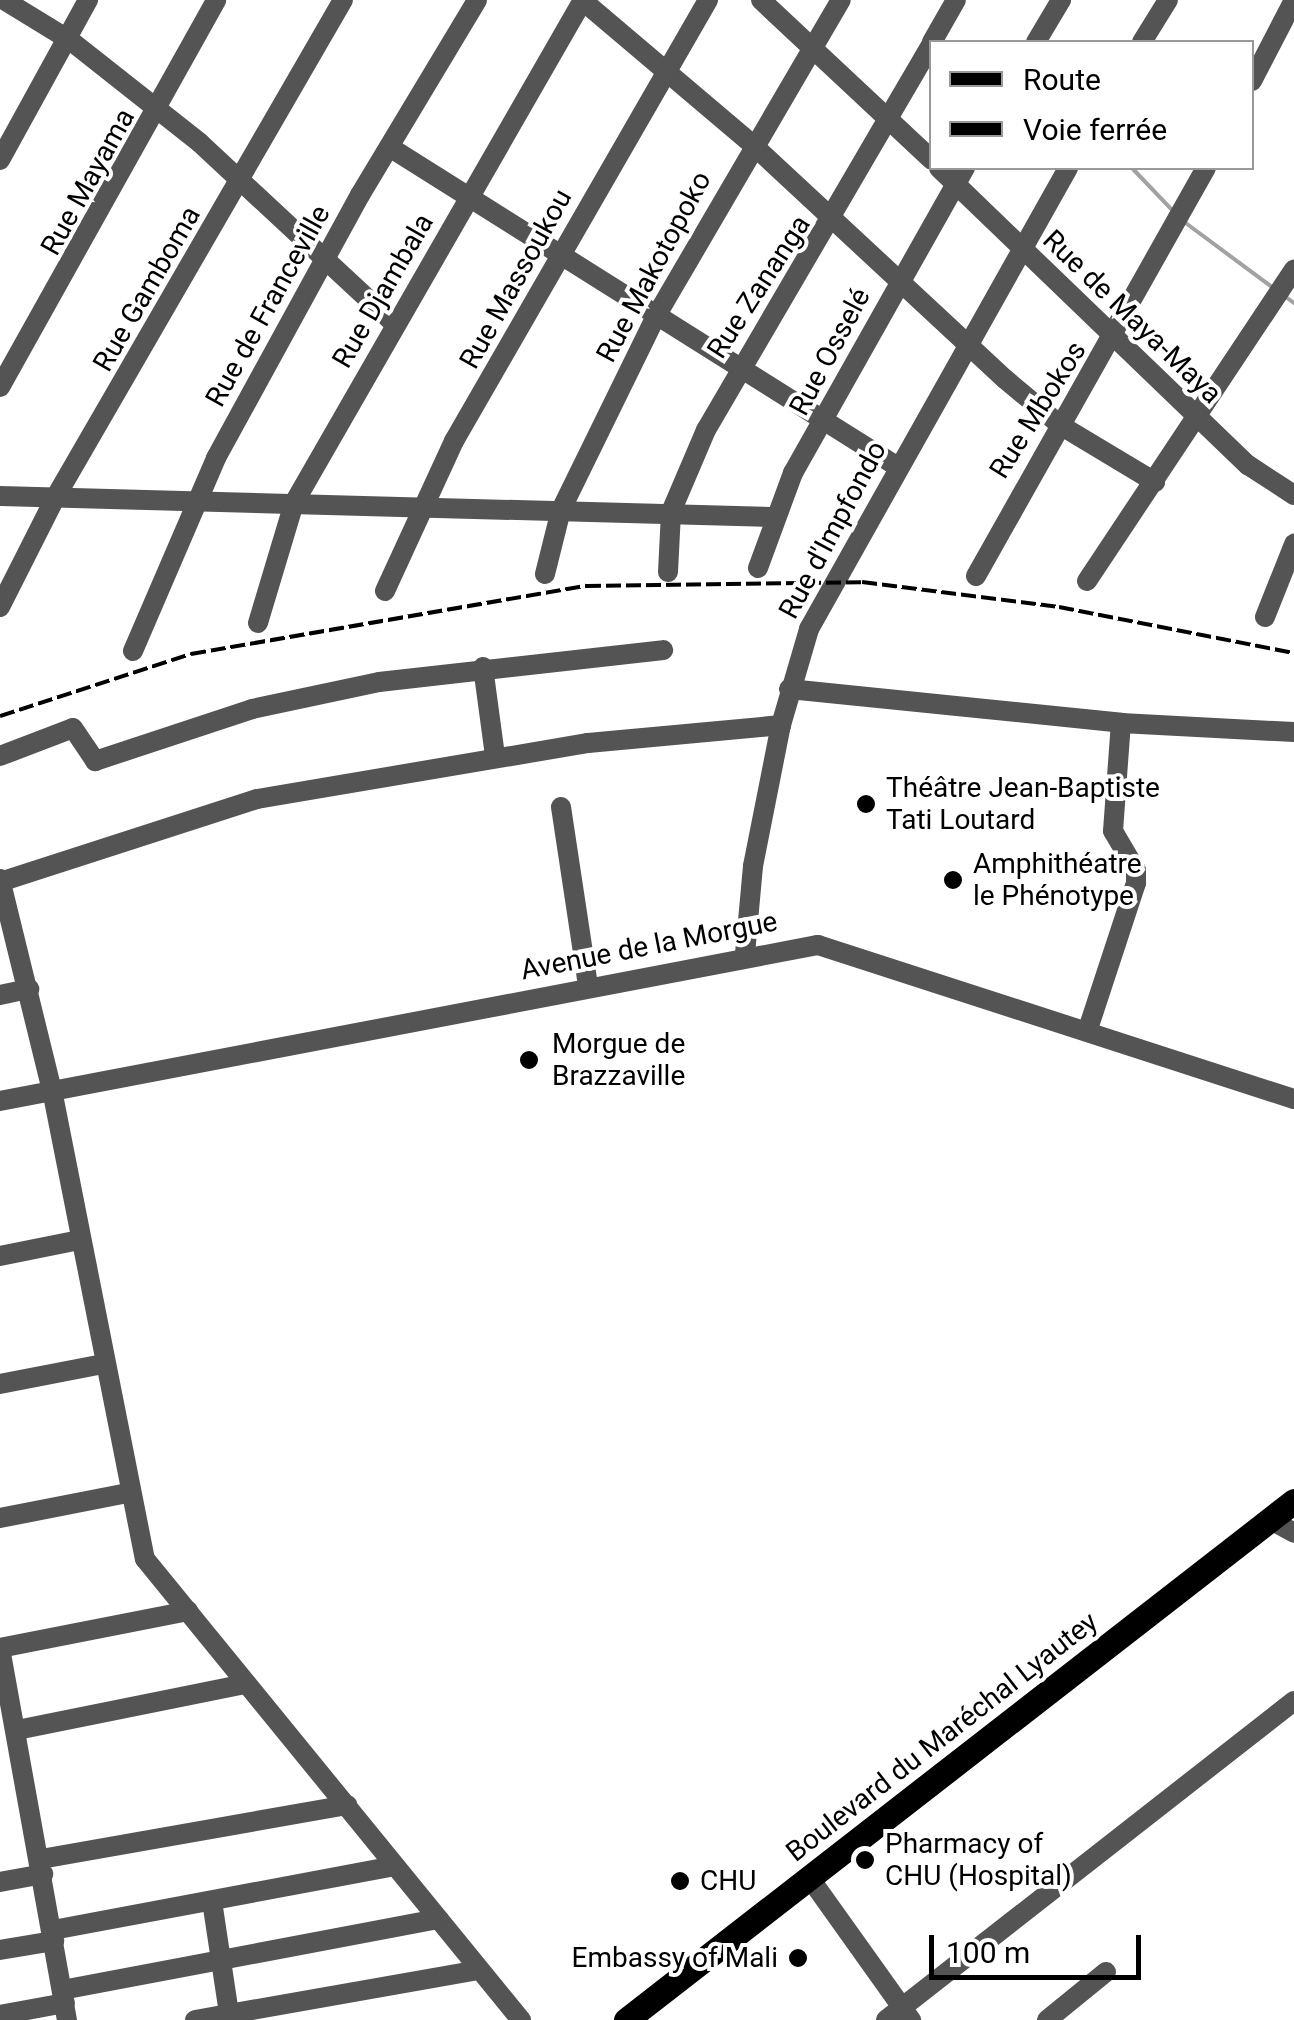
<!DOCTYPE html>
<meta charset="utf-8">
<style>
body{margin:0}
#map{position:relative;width:1294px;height:2020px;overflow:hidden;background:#fff;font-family:Roboto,sans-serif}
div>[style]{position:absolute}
.stream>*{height:4px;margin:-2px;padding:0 2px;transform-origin:2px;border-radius:2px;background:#a2a2a2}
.minor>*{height:20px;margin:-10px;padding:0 10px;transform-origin:10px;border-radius:10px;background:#545454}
.major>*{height:25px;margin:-12.5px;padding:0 12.5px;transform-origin:12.5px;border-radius:12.5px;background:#000}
.rail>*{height:4px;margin-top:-2px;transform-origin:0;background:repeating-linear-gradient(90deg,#000 0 15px,transparent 0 20px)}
.dots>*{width:28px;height:28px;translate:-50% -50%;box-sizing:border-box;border:5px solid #fff;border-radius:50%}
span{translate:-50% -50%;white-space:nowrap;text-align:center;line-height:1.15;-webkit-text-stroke:8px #fff;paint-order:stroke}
.street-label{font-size:28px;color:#000}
.poi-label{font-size:28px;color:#000}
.left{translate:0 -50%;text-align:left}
.right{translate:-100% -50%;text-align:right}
.legend{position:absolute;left:929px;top:40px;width:325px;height:130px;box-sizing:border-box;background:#fff;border:2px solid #999;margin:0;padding:12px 18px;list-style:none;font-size:30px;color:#000}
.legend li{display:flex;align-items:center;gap:20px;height:50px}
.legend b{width:50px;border:2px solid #999}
.scale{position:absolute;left:929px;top:1935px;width:212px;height:45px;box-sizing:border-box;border:5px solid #000;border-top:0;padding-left:12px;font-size:30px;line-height:35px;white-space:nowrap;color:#000;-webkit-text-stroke:8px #fff;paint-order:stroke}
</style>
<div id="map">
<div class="stream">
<div style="left:1132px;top:168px;width:59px;rotate:46.4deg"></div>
<div style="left:1183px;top:221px;width:111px;rotate:36.6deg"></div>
<div style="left:1283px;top:295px;width:14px;rotate:36deg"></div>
</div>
<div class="minor">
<div style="left:4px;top:0;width:79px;rotate:31.5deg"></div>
<div style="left:71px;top:41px;width:164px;rotate:38.3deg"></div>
<div style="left:200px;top:143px;width:265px;rotate:42.9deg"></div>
<div style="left:582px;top:0;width:223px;rotate:40.3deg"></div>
<div style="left:752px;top:144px;width:345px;rotate:42.9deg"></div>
<div style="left:1005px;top:379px;width:72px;rotate:39.9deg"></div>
<div style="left:1060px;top:425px;width:111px;rotate:31deg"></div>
<div style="left:761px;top:0;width:234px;rotate:43.1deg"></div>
<div style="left:932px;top:42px;width:48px;rotate:-60.3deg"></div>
<div style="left:1036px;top:42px;width:49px;rotate:-59.2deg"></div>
<div style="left:1142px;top:42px;width:49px;rotate:-58.2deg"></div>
<div style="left:1252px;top:81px;width:91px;rotate:-62.6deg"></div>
<div style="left:391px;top:148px;width:599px;rotate:32.18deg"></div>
<div style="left:0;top:160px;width:183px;rotate:-61.2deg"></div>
<div style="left:939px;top:168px;width:429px;rotate:43.9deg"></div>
<div style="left:1248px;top:465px;width:55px;rotate:33.1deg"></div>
<div style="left:0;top:387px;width:443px;rotate:-60.8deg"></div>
<div style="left:0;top:496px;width:772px;rotate:1.56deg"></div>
<div style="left:758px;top:568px;width:101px;rotate:-69.8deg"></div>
<div style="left:793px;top:473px;width:350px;rotate:-60.6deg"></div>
<div style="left:668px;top:572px;width:60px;rotate:-87.1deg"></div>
<div style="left:671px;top:512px;width:89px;rotate:-66.9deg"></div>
<div style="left:706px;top:430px;width:448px;rotate:-59.7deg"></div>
<div style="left:545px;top:574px;width:66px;rotate:-76deg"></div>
<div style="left:561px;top:510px;width:214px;rotate:-63.9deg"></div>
<div style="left:655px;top:318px;width:368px;rotate:-59.7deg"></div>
<div style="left:976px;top:576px;width:468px;rotate:-60.6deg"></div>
<div style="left:1087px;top:581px;width:374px;rotate:-56.4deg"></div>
<div style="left:385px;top:591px;width:165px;rotate:-65.3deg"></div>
<div style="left:454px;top:441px;width:509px;rotate:-60.06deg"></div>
<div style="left:0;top:607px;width:122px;rotate:-63.2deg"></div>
<div style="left:55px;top:498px;width:575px;rotate:-59.96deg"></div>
<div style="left:1265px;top:617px;width:79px;rotate:-68.3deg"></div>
<div style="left:258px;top:623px;width:125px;rotate:-73.3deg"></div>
<div style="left:294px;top:503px;width:580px;rotate:-60.12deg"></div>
<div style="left:133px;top:651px;width:210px;rotate:-66.7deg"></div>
<div style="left:216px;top:458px;width:300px;rotate:-61.3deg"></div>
<div style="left:360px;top:195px;width:227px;rotate:-59deg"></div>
<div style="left:483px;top:667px;width:90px;rotate:82.3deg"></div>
<div style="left:789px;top:689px;width:334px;rotate:5.8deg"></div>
<div style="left:1121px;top:723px;width:173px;rotate:3deg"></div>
<div style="left:0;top:756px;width:78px;rotate:-21deg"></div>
<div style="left:73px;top:728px;width:40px;rotate:56deg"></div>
<div style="left:95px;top:761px;width:165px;rotate:-18.3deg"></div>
<div style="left:252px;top:709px;width:130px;rotate:-12deg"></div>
<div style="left:379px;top:682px;width:286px;rotate:-6.4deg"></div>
<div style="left:561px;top:807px;width:180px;rotate:81.4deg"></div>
<div style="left:0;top:879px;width:217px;rotate:76.2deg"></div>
<div style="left:52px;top:1090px;width:478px;rotate:78.8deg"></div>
<div style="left:145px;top:1559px;width:595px;rotate:50.8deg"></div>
<div style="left:0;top:882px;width:270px;rotate:-17.9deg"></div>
<div style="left:257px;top:799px;width:336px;rotate:-9.6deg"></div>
<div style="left:588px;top:743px;width:194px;rotate:-5.3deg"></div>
<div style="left:745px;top:954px;width:88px;rotate:-84.8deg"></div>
<div style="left:753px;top:866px;width:144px;rotate:-78.8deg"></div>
<div style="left:781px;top:725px;width:100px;rotate:-73.7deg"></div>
<div style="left:809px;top:629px;width:529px;rotate:-60.67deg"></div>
<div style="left:0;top:995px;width:30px;rotate:-12deg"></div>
<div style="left:1088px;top:1029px;width:154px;rotate:-71.8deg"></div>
<div style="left:1136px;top:883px;width:13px;rotate:-90deg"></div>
<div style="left:1136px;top:870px;width:45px;rotate:-120.5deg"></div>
<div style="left:1113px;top:831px;width:108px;rotate:-85.8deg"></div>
<div style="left:0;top:1101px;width:833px;rotate:-10.8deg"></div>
<div style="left:818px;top:945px;width:500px;rotate:17.93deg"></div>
<div style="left:0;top:1256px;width:81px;rotate:-11.4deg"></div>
<div style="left:0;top:1384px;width:105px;rotate:-11deg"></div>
<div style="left:0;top:1518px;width:130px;rotate:-11.1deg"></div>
<div style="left:1271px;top:1520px;width:26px;rotate:29deg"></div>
<div style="left:0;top:1648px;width:378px;rotate:79.8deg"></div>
<div style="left:0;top:1648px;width:192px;rotate:-11.1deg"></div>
<div style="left:17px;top:1730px;width:234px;rotate:-11.4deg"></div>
<div style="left:41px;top:1859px;width:311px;rotate:-10deg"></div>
<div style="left:809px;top:1877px;width:176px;rotate:54.5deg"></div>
<div style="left:0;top:1882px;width:44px;rotate:-10.5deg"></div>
<div style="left:212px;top:1901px;width:120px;rotate:81.4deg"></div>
<div style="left:53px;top:1930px;width:347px;rotate:-10.6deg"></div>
<div style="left:0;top:1950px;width:55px;rotate:-9.5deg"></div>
<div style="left:62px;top:1990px;width:383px;rotate:-10.7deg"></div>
<div style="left:0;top:2015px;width:66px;rotate:-10.5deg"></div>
<div style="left:195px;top:2020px;width:288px;rotate:-10deg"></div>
<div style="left:886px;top:2020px;width:518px;rotate:-38.02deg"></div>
<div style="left:1047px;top:2020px;width:76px;rotate:-39.1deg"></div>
</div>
<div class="major">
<div style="left:626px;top:2020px;width:846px;rotate:-37.85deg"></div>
</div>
<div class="rail">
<div style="left:0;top:716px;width:201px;rotate:-18deg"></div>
<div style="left:191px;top:654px;width:401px;rotate:-9.8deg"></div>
<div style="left:586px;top:586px;width:276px;rotate:-0.8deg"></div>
<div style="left:862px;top:582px;width:199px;rotate:7.2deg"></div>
<div style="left:1059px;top:607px;width:239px;rotate:11.1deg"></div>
</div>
<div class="dots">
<div style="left:866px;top:804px;background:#000"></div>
<div style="left:953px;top:880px;background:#000"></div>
<div style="left:529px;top:1060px;background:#000"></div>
<div style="left:865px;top:1860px;background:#000"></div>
<div style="left:680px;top:1881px;background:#000"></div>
<div style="left:798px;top:1958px;background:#000"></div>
</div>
<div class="street-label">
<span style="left:88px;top:182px;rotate:-61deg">Rue Mayama</span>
<span style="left:654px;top:267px;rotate:-62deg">Rue Makotopoko</span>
<span style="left:516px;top:279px;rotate:-61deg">Rue Massoukou</span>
<span style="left:759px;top:287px;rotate:-57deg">Rue Zananga</span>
<span style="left:147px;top:289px;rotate:-60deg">Rue Gamboma</span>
<span style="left:383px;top:291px;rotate:-60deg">Rue Djambala</span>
<span style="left:268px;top:306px;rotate:-61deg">Rue de Franceville</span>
<span style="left:1132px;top:317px;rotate:44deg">Rue de Maya-Maya</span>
<span style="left:830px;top:352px;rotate:-62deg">Rue Osselé</span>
<span style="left:1038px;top:410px;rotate:-58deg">Rue Mbokos</span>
<span style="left:833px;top:530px;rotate:-62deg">Rue d'Impfondo</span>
<span style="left:649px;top:946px;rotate:-11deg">Avenue de la Morgue</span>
<span style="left:942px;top:1737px;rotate:-38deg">Boulevard du Maréchal Lyautey</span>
</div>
<div class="poi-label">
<span class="left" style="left:886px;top:804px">Théâtre Jean-Baptiste<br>Tati Loutard</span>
<span class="left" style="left:973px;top:880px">Amphithéatre<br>le Phénotype</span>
<span class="left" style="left:552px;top:1060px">Morgue de<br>Brazzaville</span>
<span class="left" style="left:885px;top:1860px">Pharmacy of<br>CHU (Hospital)</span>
<span class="left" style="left:700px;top:1881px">CHU</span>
<span class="right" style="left:778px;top:1958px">Embassy of Mali</span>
</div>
<ul class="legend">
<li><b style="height:12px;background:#000"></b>Route</li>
<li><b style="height:12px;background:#000"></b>Voie ferrée</li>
</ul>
<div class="scale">100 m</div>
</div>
